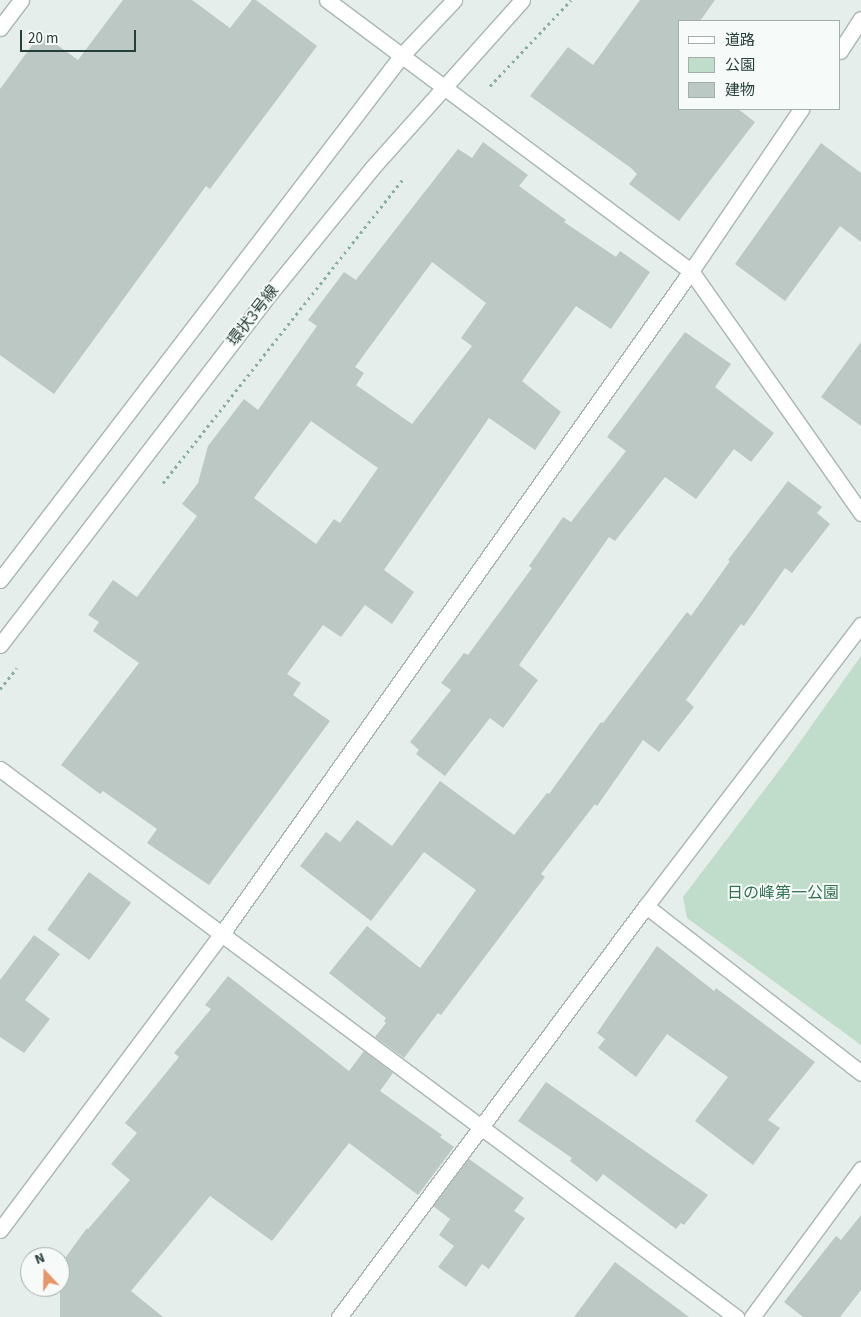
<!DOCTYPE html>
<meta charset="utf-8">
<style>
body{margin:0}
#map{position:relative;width:861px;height:1317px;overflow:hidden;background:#e6eeeb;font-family:"Source Sans 3","Noto Sans JP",sans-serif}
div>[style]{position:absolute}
.green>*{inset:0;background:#c0ddcb}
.building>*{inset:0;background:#bbc8c4;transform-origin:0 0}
.path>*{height:3px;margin-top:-1.5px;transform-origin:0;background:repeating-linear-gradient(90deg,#88afa7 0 2.5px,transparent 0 6.5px)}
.roads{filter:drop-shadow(1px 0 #a9b6b2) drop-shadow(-1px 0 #a9b6b2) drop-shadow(0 1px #a9b6b2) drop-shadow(0 -1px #a9b6b2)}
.street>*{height:15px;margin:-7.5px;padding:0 7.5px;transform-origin:7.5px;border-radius:7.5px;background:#fff}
.secondary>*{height:15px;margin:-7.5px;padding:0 7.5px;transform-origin:7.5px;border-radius:7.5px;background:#fff}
span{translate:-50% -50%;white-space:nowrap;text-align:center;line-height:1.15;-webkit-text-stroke:4px #f6faf8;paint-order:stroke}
.street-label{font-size:16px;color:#263f3a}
.park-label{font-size:16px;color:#327352}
.legend{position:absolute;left:678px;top:20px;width:162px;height:90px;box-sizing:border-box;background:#f6faf8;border:1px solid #a3afac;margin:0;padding:6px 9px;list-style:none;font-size:15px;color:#263f3a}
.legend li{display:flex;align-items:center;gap:10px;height:25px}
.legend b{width:25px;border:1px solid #a3afac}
.north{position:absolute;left:20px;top:1247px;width:50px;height:50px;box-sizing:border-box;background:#f6faf8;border:1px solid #a3afac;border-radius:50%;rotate:339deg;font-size:14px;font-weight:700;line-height:20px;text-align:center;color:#263f3a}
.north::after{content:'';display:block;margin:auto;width:18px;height:22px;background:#e89569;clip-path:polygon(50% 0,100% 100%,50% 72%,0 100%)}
.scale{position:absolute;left:20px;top:30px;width:116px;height:22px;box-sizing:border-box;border:2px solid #263f3a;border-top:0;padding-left:6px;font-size:15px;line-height:18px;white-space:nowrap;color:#263f3a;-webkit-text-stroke:4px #f6faf8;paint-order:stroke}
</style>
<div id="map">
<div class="green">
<div style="clip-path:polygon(861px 656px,861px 1045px,687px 918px,683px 897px,787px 760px)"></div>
</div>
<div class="building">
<div style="clip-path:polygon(123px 0,192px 0,230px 28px,252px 0,256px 0,317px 46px,210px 189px,206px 186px,54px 394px,0 355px,0 89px,41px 33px,78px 60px)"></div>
<div style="clip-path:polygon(640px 0,715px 0,700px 21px,680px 21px,680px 109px,738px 109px,755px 122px,679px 221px,629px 184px,637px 174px,631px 168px,530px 96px,568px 47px,593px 65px)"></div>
<div style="clip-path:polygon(evenodd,483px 142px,528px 175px,519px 186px,566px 220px,564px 222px,616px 257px,620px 251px,650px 272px,611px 329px,576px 306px,522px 381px,561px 412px,535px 450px,489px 418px,384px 570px,414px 592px,392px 624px,365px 605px,341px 637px,323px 625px,287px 674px,301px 683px,293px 695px,330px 721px,209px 885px,147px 843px,157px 829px,103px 791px,100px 794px,61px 765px,139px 663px,93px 631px,99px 622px,88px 615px,113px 580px,137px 597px,197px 516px,182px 504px,198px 483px,208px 446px,244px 399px,258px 410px,317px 326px,308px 320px,344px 272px,356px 280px,458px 149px,472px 158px,483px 142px,432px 262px,486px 303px,461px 338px,472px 346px,412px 424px,356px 385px,364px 373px,355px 367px,432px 262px,483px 142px,311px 421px,378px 468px,340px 523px,334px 519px,316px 544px,254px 498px,311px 421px)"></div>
<div style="clip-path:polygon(821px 143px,861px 173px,861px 242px,840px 226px,785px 301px,735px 264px)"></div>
<div style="clip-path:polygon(685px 332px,731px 364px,715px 387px,774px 433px,751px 462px,734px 449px,696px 499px,665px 477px,615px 541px,609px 537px,519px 665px,538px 680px,503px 728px,490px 718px,445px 776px,416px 754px,419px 750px,410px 742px,451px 690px,441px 683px,464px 653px,468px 655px,532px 568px,529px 566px,563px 517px,571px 522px,626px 451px,607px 437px)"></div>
<div style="clip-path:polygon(861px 342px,861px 426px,821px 397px)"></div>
<div style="clip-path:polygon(788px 481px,822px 507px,817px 513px,830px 524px,792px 573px,785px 568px,744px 626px,741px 624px,686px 700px,694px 707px,659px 752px,643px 740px,597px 806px,595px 804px,541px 874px,545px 877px,441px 1015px,438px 1013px,404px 1058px,375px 1037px,386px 1023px,384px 1021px,386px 1018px,329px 973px,367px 926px,420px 968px,476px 890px,424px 852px,371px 921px,300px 866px,326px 832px,340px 842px,357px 820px,392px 846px,440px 781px,514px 835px,547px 793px,549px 794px,601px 722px,603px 723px,687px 612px,691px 616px,730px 561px,728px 560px)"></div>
<div style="left:89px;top:872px;width:52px;height:71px;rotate:36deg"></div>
<div style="clip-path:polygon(34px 935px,60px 954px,25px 1000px,50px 1019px,24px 1053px,0 1037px,0 980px)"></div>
<div style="clip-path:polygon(657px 946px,714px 991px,716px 988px,815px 1062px,768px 1120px,780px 1128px,753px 1165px,695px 1121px,728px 1077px,667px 1034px,636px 1077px,598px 1048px,605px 1039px,597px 1033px)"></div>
<div style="clip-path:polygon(228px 976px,349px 1071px,364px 1051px,393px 1073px,380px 1091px,442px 1135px,440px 1137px,454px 1147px,418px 1195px,349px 1143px,272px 1241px,210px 1196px,131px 1291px,163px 1317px,60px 1317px,60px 1265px,87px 1228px,88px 1229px,130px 1180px,111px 1164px,137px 1133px,125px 1123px,179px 1057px,174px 1053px,211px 1009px,205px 1005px)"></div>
<div style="clip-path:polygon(546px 1082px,708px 1195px,684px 1225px,681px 1223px,676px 1229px,603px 1174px,597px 1182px,570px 1161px,572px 1158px,518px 1121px)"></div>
<div style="clip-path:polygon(469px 1159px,524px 1198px,514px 1211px,525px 1218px,489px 1269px,482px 1264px,466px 1287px,438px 1267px,454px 1246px,439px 1235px,450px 1219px,433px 1206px)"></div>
<div style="clip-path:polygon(861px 1215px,861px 1290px,840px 1317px,803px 1317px,784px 1302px,836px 1236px,841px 1240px)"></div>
<div style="clip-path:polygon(615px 1262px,689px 1317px,574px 1317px)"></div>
</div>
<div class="path">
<div style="left:490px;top:86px;width:118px;rotate:-46.7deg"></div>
<div style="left:163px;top:483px;width:389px;rotate:-51.7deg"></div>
<div style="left:0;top:689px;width:27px;rotate:-51deg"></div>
</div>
<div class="roads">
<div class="street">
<div style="left:327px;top:0;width:454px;rotate:36.7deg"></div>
<div style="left:691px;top:271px;width:296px;rotate:54.9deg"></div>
<div style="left:0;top:28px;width:35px;rotate:-53deg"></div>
<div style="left:840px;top:51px;width:38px;rotate:-57deg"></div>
<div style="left:0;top:769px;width:918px;rotate:36.67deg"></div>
<div style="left:646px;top:906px;width:272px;rotate:37.8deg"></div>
<div style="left:0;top:1230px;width:369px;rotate:-53.2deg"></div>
<div style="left:221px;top:935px;width:814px;rotate:-54.71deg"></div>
<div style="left:691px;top:271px;width:196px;rotate:-55.8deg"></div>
<div style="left:339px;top:1317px;width:513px;rotate:-53.24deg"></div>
<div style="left:646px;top:906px;width:354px;rotate:-52.6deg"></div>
<div style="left:752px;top:1317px;width:184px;rotate:-53.6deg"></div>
</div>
<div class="secondary">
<div style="left:0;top:580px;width:661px;rotate:-52.56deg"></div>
<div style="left:402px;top:55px;width:76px;rotate:-46.6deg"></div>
<div style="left:0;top:645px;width:445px;rotate:-52.5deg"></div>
<div style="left:271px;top:292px;width:160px;rotate:-50.8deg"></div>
<div style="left:372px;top:168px;width:225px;rotate:-48.2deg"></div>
</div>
</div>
<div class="street-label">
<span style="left:253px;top:316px;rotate:-52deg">環状3号線</span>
</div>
<div class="park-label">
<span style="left:783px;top:893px">日の峰第一公園</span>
</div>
<ul class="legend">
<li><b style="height:6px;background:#fff"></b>道路</li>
<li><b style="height:14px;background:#c0ddcb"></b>公園</li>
<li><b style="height:14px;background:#bbc8c4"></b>建物</li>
</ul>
<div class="north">N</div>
<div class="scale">20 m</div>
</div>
